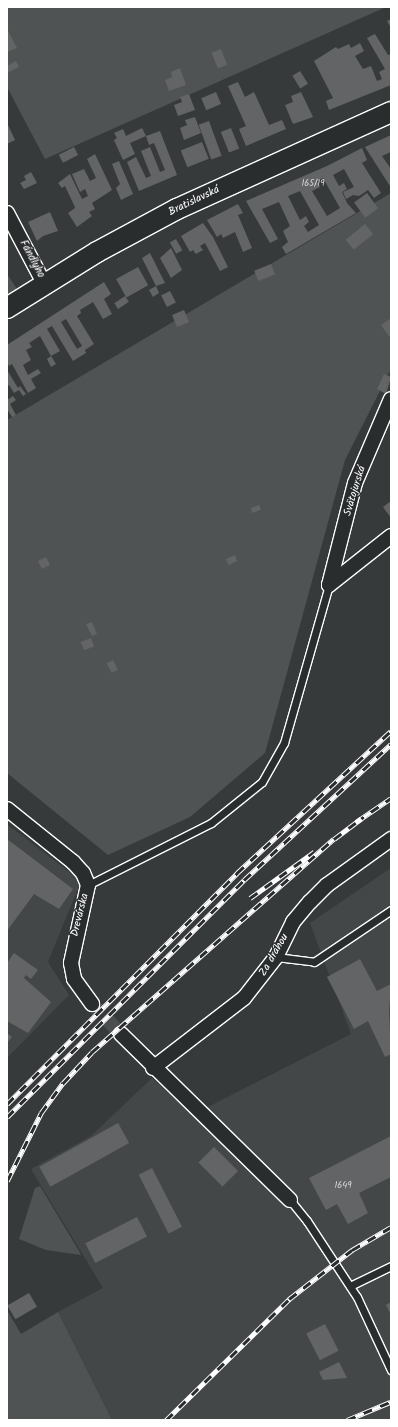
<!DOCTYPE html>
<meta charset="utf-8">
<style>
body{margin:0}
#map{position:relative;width:398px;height:1427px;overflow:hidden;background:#373a3b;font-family:Kalam,sans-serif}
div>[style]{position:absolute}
.built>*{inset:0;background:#444748}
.green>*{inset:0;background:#505354}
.building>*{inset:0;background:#636465;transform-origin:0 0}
.minor-tunnel>*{height:14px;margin-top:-7px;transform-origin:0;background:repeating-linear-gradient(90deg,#4b4e4f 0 14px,transparent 0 21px)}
.roads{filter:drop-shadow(1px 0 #fff) drop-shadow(-1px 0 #fff) drop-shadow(0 1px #fff) drop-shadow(0 -1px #fff)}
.service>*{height:7px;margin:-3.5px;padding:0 3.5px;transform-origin:3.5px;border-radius:3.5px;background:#2a2d2e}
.minor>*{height:14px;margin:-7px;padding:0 7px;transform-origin:7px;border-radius:7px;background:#2a2d2e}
.secondary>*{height:20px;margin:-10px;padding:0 10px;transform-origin:10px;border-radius:10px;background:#2a2d2e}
.rail>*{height:4.5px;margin-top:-2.25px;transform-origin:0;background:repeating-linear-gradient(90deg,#2a2d2e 0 9px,#fff 0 18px);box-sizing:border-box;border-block:1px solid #fff}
span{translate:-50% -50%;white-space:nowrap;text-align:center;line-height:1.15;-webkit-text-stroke:3px #2a2d2e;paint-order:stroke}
.number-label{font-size:9px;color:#d8d8d8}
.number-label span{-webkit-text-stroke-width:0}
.street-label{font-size:11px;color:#fff}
.frame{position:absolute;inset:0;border:8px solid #fff;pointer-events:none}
</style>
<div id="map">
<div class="built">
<div style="clip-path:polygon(7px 824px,81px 881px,48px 962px,69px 995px,7px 1058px)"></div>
<div style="clip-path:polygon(391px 868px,391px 1420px,112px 1420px,58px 1312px,103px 1288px,31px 1169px,91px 1136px,152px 1078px,192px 1115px,351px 1034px,310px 923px)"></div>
</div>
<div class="green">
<div style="clip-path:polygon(7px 7px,386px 7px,45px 159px,7px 87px)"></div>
<div style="clip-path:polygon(391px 193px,391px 369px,345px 460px,265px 753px,190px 817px,108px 855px,7px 773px,7px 420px)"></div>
<div style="clip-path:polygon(7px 274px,17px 289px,7px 295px)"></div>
<div style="clip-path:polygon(40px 1186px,79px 1251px,81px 1255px,46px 1250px,19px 1239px,35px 1188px)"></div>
<div style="clip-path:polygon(7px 1310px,21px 1334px,58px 1312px,112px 1420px,7px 1420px)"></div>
</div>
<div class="building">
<div style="clip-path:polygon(391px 19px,391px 28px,387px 21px)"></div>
<div style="clip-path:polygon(7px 29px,17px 48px,7px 52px)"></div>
<div style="clip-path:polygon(375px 34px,388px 55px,391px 54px,391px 85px,329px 110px,326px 101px,333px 98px,314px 61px,336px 47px,338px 49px,349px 44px,351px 48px,360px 43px,364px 51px,355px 56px,363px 69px,371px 66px,377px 81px,382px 79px,379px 72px,385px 69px,367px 38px)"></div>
<div style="left:221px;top:49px;width:17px;height:10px;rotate:69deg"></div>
<div style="clip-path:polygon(16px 61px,19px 67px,7px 73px,7px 66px)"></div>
<div style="clip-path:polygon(180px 68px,186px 85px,169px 91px,165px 80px,172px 77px,171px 72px)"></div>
<div style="left:300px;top:71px;width:15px;height:9px;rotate:58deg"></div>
<div style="clip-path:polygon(238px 82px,245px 97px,254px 92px,269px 125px,282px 120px,286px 129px,246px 146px,239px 129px,246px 126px,228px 86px)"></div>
<div style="left:216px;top:92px;width:13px;height:16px;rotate:67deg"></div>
<div style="clip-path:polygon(301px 92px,313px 117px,293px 124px,285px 105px,293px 102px,291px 96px)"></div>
<div style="clip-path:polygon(189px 94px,195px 110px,178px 116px,174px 105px,182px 102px,180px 97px)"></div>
<div style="clip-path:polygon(195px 117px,201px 133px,184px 140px,180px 128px,187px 125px,185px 120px)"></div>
<div style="left:209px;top:121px;width:37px;height:11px;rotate:70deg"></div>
<div style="clip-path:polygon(7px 123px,15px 140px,7px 144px)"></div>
<div style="clip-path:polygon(142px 128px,146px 136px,130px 143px,135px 154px,123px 160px,114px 140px,117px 138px,114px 133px,123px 129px,126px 136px)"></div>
<div style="left:231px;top:128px;width:22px;height:11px;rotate:68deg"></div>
<div style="clip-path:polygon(160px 131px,177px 175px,139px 191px,127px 162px,136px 157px,146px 178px,151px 176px,141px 151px,150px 147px,160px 172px,165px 170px,154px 143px,149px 145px,146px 136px)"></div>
<div style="clip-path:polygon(391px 135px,391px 152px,382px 156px,391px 169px,390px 186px,365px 147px)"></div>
<div style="left:202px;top:142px;width:18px;height:23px;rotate:68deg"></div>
<div style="left:74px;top:147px;width:9px;height:17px;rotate:63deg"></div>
<div style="clip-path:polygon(evenodd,362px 148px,367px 160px,362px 163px,381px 193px,374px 198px,368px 190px,359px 196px,353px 195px,346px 199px,343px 192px,354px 187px,344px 169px,333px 175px,339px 186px,344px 183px,347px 189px,342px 192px,347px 203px,356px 213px,286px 254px,282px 247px,288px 242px,283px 231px,290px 226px,279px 202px,262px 209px,278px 239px,270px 243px,246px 201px,327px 166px,362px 148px,323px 178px,340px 208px,327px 216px,312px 191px,320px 187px,317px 181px,323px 178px,362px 148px,300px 191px,319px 225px,308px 232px,304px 226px,309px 222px,306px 216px,300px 220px,288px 196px,300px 191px)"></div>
<div style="clip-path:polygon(95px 154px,112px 190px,92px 203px,95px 209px,89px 212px,92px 216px,77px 227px,68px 213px,75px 208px,74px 205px,65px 186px,62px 188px,58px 183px,70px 174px,82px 199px,88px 196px,85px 189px,80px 192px,72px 174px,84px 169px,90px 181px,96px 178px,87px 159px)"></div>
<div style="clip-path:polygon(119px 161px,133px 194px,121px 200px,116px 188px,120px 184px,112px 164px)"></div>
<div style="clip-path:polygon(31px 172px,37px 183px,24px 189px,20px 183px,26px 180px,24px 176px)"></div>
<div style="left:367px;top:193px;width:19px;height:16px;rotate:54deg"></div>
<div style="clip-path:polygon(238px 204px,243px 213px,238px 215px,252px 248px,243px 252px,235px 232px,223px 238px,221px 234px,217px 237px,207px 220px)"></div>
<div style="clip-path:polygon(50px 212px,58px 231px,43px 236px,37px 241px,28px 222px)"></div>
<div style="clip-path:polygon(203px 223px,213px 237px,228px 267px,220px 271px,205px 243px,200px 246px,203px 250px,196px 254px,193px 250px,190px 252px,181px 236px)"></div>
<div style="left:365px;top:224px;width:13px;height:25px;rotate:51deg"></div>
<div style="left:176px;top:239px;width:13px;height:7px;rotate:61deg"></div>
<div style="clip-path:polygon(171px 248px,182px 270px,171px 278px,160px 258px)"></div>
<div style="clip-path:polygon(150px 253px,165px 283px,156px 286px,159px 293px,153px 297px,149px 290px,156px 286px,142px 258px)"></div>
<div style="left:271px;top:264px;width:11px;height:18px;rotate:68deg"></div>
<div style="left:138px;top:267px;width:21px;height:25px;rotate:61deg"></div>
<div style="clip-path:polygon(evenodd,104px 282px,111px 294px,104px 299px,112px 314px,103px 319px,93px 302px,80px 310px,81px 313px,77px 316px,94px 344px,85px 350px,86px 353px,73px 361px,52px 326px,47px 329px,60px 351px,51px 356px,40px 336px,29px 343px,32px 347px,26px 350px,31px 360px,23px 365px,28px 375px,38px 369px,41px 373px,31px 379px,36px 388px,28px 393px,12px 364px,9px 366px,7px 362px,7px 345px,104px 282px,66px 319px,82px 346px,77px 349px,61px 322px,66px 319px)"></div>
<div style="left:170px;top:291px;width:13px;height:10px;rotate:63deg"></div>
<div style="left:125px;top:296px;width:7px;height:13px;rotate:56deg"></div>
<div style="left:184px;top:310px;width:13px;height:13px;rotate:67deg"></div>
<div style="clip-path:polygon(391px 318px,391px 339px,381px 325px)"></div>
<div style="clip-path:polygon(51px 356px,56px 364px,51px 367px,47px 359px)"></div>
<div style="clip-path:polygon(7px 370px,18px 388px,20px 386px,26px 394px,23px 396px,19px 390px,14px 393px,9px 385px,7px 386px)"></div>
<div style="clip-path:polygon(384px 374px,391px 377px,386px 394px,377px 389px)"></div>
<div style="clip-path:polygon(13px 396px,16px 400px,10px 404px,16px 415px,12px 417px,7px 409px,7px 400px)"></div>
<div style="clip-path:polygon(391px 501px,391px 518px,383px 507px)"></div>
<div style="left:259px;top:505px;width:5px;height:9px;rotate:68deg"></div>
<div style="clip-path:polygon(235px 555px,237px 561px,229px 565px,226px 559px)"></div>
<div style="left:46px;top:557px;width:9px;height:9px;rotate:63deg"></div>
<div style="clip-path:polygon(92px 622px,97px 634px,92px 636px,86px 624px)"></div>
<div style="left:91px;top:638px;width:9px;height:11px;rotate:69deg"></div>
<div style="left:113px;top:660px;width:11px;height:7px;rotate:63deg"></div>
<div style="clip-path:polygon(7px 839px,73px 889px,59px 909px,34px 894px,7px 931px)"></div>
<div style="clip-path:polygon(14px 953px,38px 970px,31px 979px,26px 975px,24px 978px,51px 1002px,28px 1033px,7px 1021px,7px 963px)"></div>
<div style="clip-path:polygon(360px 959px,377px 991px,391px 984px,389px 1011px,391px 1054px,385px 1057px,368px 1021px,354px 1029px,327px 977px)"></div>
<div style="clip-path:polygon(7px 1033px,12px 1037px,7px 1043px)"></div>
<div style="left:118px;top:1123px;width:23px;height:90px;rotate:61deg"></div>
<div style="clip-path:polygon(391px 1136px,391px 1177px,359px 1193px,368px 1213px,348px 1224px,337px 1204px,326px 1210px,309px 1178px)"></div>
<div style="left:214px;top:1147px;width:34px;height:22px;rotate:45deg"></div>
<div style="left:152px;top:1168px;width:66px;height:15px;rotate:63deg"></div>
<div style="left:137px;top:1217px;width:22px;height:58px;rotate:63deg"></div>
<div style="left:29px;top:1293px;width:16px;height:25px;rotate:60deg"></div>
<div style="clip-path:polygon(391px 1302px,391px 1315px,386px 1305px)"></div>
<div style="left:325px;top:1324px;width:30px;height:21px;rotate:63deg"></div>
<div style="clip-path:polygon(339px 1362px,347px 1378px,323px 1380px,319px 1372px)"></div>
</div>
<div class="minor-tunnel">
<div style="left:92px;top:1004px;width:42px;rotate:46deg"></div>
</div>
<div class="roads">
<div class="service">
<div style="left:88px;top:885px;width:138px;rotate:-26.8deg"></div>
<div style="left:211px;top:823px;width:65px;rotate:-38.8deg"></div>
<div style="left:262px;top:782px;width:45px;rotate:-60.6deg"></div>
<div style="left:284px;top:743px;width:164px;rotate:-74.1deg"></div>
<div style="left:276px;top:957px;width:38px;rotate:7deg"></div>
<div style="left:314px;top:962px;width:93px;rotate:-34deg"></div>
<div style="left:290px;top:1200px;width:27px;rotate:51deg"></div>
<div style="left:307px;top:1221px;width:91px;rotate:56.7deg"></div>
<div style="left:357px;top:1297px;width:81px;rotate:65deg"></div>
<div style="left:350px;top:1286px;width:46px;rotate:-26deg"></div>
</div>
<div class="minor">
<div style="left:7px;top:213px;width:81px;rotate:62.2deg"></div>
<div style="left:329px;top:585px;width:105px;rotate:-75.7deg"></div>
<div style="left:355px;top:483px;width:91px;rotate:-66.8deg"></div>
<div style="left:329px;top:585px;width:79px;rotate:-38.3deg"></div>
<div style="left:7px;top:809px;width:85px;rotate:38.8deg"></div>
<div style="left:73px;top:862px;width:15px;rotate:48deg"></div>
<div style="left:83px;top:873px;width:13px;rotate:67deg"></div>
<div style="left:88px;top:885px;width:80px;rotate:102.3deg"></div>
<div style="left:71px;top:963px;width:16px;rotate:79deg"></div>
<div style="left:74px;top:979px;width:31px;rotate:54deg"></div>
<div style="left:121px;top:1034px;width:237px;rotate:44.5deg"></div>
<div style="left:153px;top:1068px;width:115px;rotate:-37.6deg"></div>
<div style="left:244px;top:998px;width:52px;rotate:-52deg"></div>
<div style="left:276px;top:957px;width:39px;rotate:-64deg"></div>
<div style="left:293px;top:922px;width:26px;rotate:-50deg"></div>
<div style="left:310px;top:902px;width:24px;rotate:-45deg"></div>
<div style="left:327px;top:885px;width:79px;rotate:-35.7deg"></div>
</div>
<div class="secondary">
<div style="left:7px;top:308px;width:106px;rotate:-31.9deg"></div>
<div style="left:97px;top:252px;width:91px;rotate:-28.3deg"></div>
<div style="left:177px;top:209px;width:235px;rotate:-24.4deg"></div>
</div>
</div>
<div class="rail">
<div style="left:356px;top:822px;width:42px;rotate:-34.4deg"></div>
<div style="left:250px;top:898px;width:79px;rotate:-35.7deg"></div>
<div style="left:7px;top:1104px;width:326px;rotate:-45.1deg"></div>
<div style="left:237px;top:873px;width:209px;rotate:-42.7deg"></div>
<div style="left:7px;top:1117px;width:335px;rotate:-45deg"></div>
<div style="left:244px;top:880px;width:200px;rotate:-42.8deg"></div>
<div style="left:7px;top:1181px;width:76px;rotate:-63.4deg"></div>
<div style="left:41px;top:1113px;width:37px;rotate:-54deg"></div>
<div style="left:63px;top:1083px;width:42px;rotate:-46.9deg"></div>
<div style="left:92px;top:1052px;width:322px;rotate:-41.4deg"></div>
<div style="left:334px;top:839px;width:34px;rotate:-37deg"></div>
<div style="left:166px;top:1420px;width:173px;rotate:-44.5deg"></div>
<div style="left:289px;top:1299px;width:80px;rotate:-37.9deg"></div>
<div style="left:352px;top:1250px;width:45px;rotate:-30.5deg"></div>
<div style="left:347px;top:1420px;width:47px;rotate:-22.7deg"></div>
</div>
<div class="number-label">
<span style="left:313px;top:184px">165/19</span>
<span style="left:343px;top:1186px">1649</span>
</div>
<div class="street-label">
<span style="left:194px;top:201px;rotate:-26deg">Bratislavská</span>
<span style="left:32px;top:259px;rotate:62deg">Fándlyho</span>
<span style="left:355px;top:491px;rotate:-73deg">Svätojurská</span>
<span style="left:80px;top:915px;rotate:-76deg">Drevárska</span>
<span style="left:274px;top:955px;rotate:-60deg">Za dráhou</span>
</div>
<div class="frame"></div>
</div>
